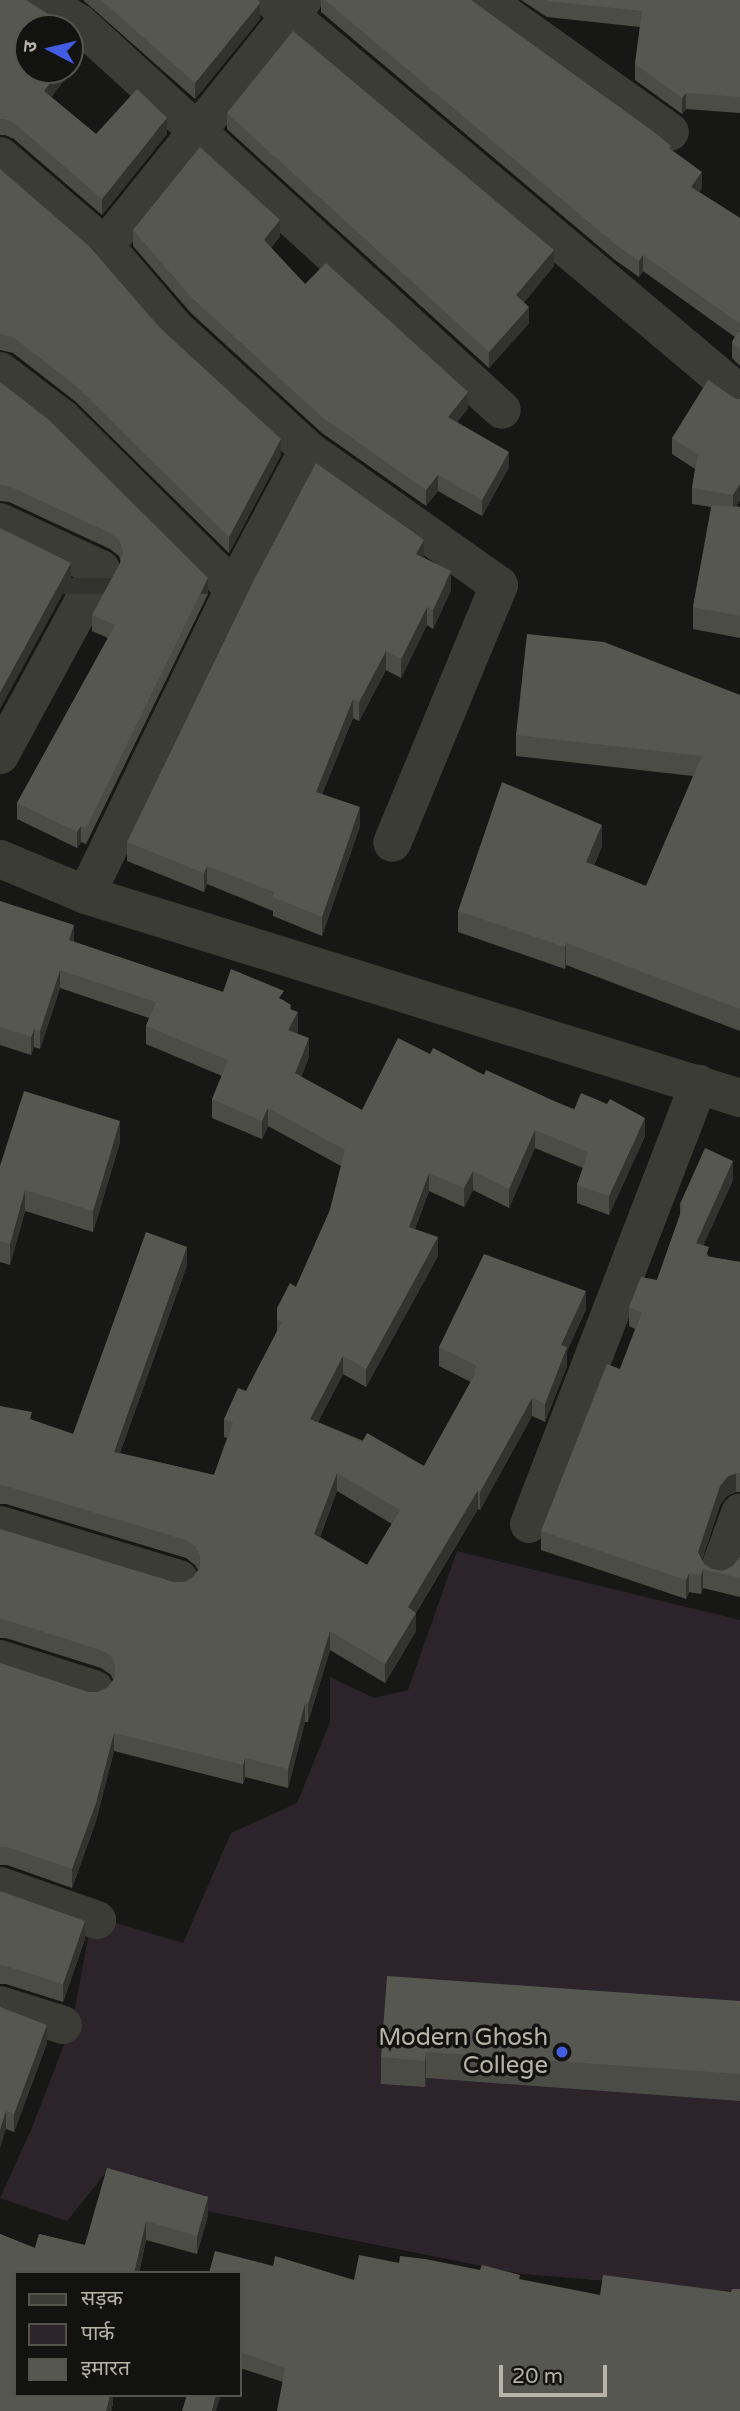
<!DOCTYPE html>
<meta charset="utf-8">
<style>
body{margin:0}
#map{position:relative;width:740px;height:2411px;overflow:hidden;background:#171715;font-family:"Varela Round","Noto Sans Devanagari",sans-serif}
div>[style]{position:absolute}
.green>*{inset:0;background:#2c242a}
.minor>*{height:38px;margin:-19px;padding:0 19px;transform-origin:19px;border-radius:19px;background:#3c3c37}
.tertiary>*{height:38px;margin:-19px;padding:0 19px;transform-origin:19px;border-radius:19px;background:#3c3c37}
.wall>*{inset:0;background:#4c4c46}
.shaded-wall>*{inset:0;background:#32322e;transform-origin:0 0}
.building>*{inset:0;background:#575751}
.dots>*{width:19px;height:19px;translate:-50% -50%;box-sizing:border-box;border:4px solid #121210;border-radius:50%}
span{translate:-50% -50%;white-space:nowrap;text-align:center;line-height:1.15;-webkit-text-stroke:7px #121210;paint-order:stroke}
.poi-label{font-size:24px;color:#b6b4a8}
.right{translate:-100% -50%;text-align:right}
.legend{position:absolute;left:14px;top:2271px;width:228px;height:126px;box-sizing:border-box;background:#121210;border:2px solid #54534d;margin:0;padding:9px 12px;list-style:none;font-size:21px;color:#b6b4a8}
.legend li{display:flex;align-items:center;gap:14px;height:35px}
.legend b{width:35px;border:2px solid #54534d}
.north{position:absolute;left:14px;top:14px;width:70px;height:70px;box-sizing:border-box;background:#121210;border:2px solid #54534d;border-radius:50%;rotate:277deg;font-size:19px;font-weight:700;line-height:28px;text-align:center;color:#b6b4a8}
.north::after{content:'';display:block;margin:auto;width:24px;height:32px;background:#425de2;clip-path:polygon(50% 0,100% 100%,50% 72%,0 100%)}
.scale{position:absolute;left:499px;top:2365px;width:108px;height:32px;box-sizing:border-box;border:4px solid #b6b4a8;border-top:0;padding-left:9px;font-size:21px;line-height:24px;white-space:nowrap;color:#b6b4a8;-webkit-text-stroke:5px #121210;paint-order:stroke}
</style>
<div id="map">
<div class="green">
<div style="clip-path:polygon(457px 1551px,740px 1620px,740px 2292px,523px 2274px,211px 2212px,108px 2170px,67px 2221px,0 2198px,31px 2130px,72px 2024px,92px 1916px,183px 1943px,231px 1833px,297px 1803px,330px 1722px,330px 1677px,374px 1698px,408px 1690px)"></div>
</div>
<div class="minor">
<div style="left:40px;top:0;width:45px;rotate:30.5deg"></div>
<div style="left:79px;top:23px;width:573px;rotate:42.46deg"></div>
<div style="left:272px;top:0;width:612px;rotate:40.09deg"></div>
<div style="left:485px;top:0;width:227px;rotate:35.5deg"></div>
<div style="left:0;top:156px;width:138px;rotate:40.6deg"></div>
<div style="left:105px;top:246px;width:108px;rotate:49.5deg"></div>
<div style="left:175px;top:328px;width:180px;rotate:42.5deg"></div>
<div style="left:308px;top:450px;width:234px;rotate:35.3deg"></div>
<div style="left:499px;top:585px;width:279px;rotate:112.5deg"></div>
<div style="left:105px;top:246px;width:316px;rotate:-51.2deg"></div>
<div style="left:0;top:371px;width:79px;rotate:37.3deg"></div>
<div style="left:63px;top:419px;width:241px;rotate:44.8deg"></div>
<div style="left:0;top:522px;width:111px;rotate:25deg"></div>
<div style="left:101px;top:569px;width:212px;rotate:118.5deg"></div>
<div style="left:86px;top:895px;width:340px;rotate:-64.2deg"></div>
<div style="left:234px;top:589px;width:157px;rotate:-62deg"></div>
<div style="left:529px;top:1524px;width:472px;rotate:-68.9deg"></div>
<div style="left:0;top:1525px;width:187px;rotate:16.8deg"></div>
<div style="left:720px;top:1568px;width:59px;rotate:-70deg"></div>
<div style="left:0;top:1659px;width:99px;rotate:17.7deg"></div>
<div style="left:0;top:1886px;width:103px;rotate:19.3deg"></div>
<div style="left:0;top:2005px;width:66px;rotate:17.6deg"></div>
</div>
<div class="tertiary">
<div style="left:0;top:859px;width:93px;rotate:22.7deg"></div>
<div style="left:86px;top:895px;width:685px;rotate:17.24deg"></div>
</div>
<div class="wall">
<div style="clip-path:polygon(0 0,83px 56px,51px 97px,96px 134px,167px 134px,102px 215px,14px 139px,5px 135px,0 135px)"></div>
<div style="clip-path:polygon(83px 0,258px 0,260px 19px,195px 99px)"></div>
<div style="clip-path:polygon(321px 0,471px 0,671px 150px,702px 188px,699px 192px,740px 218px,740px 366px,732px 358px,732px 342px,735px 337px,643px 271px,639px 277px,615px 260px,321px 12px)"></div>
<div style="clip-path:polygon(521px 0,740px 0,740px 113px,686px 109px,682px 114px,635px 80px,635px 64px,640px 27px,547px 17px)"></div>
<div style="clip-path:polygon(227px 113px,554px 266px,524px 302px,529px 323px,489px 368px,227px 129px)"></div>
<div style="clip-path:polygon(0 169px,160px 328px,281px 455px,229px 553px,76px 402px,13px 353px,0 350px)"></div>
<div style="clip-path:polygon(133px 230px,280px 236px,271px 248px,305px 284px,468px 408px,457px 422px,509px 467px,482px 516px,438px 491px,426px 506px,322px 433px,191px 313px,133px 246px)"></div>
<div style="clip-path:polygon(0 382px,208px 594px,86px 844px,81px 842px,77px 848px,17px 819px,17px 803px,108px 638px,92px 631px,92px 615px,121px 562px,119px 556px,110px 549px,9px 502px,0 501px)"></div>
<div style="clip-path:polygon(736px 399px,740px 399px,740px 500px,736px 506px,740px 507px,740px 638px,693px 629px,693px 607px,711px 507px,692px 504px,692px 488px,695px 469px,672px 454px,672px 438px)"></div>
<div style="clip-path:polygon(424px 557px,451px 590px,433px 629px,427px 625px,401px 678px,386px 670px,359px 721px,353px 718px,322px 794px,360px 826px,322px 936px,273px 916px,273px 911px,207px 884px,204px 892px,127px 861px,127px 842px)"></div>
<div style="clip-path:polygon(740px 695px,740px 1031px,566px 965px,565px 969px,458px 932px,458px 911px,602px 846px,594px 865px,646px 886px,693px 776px,516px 756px,516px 735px)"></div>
<div style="clip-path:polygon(evenodd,0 901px,74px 942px,223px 992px,284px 1000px,291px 1010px,298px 1031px,297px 1033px,309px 1057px,301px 1077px,362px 1110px,430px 1054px,645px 1136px,609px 1215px,577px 1203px,577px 1185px,583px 1168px,535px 1148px,509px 1208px,473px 1190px,464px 1207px,429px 1191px,415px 1229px,438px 1256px,366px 1387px,343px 1374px,318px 1422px,424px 1466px,471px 1382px,439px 1366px,439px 1347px,586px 1309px,567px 1351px,567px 1366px,545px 1422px,532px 1416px,480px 1510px,478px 1509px,416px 1613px,416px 1631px,385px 1683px,330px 1650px,308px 1722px,305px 1722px,288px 1788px,245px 1777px,243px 1784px,114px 1751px,96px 1821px,72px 1888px,7px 1865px,0 1865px,0 1663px,88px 1692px,98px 1692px,108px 1687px,113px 1680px,111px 1675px,101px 1668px,6px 1638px,0 1638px,0 1529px,173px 1582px,185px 1582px,193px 1577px,198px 1570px,195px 1565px,186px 1558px,6px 1504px,0 1504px,0 1406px,32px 1420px,73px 1434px,187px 1265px,120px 1453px,214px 1475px,227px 1438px,224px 1437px,224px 1419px,246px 1391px,277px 1331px,277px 1308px,296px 1287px,330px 1210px,341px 1166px,268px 1126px,262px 1139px,212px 1118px,212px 1099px,222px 1076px,146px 1044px,146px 1026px,149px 1018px,60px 988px,40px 1049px,34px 1047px,31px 1055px,0 1045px,0 901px,337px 1491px,392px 1524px,367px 1565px,320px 1537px,337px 1491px)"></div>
<div style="clip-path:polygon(120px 1142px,93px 1232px,25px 1211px,10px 1265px,0 1262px,0 1166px)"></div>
<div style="clip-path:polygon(733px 1180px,703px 1245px,709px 1257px,740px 1262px,740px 1492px,736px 1492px,727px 1496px,720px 1505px,702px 1560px,704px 1564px,712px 1569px,723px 1571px,733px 1566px,740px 1557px,740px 1597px,703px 1588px,701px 1594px,689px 1592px,686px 1599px,541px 1550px,541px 1531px,620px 1369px,635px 1329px,629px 1326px,629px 1307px,657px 1280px,680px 1216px,680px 1204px)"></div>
<div style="clip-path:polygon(0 1891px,85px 1939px,63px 2002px,6px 1984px,0 1984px)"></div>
<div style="clip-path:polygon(740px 2001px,740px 2101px,426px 2078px,425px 2087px,381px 2084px,381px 2057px)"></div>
<div style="clip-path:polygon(0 2007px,47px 2043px,14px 2132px,6px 2129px)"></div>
<div style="clip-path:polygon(107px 2168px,208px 2197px,208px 2215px,197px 2254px,146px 2240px,139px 2273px,16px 2273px,16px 2395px,113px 2395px,113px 2404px,111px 2411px,0 2411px,0 2234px,35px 2248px,39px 2234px,85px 2245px)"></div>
<div style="clip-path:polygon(399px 2263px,520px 2280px,740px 2411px,283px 2382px,240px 2368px,240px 2273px,273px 2266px,354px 2280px)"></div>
</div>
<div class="shaded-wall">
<div style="clip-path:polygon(260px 3px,260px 19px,195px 99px,195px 83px)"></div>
<div style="clip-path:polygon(83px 40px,83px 56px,44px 107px,44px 91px,60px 70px,70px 70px,70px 57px)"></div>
<div style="clip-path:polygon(686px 93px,686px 109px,682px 114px,682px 98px)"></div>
<div style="clip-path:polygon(167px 118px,167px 134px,102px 215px,102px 199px)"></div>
<div style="clip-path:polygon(702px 172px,702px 188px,691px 203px,691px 187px)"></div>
<div style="clip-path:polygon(280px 220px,280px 236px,264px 256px,264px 240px)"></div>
<div style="clip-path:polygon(554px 250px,554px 266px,516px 311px,516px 295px)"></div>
<div style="clip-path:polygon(643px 255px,643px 271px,639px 277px,639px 261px)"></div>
<div style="clip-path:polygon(529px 307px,529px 323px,489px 368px,489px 352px)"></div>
<div style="clip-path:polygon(468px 392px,468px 408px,448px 433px,448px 417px)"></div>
<div style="clip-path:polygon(281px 439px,281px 455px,229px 553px,229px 537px)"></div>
<div style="clip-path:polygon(509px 452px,509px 467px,482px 516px,482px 500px)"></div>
<div style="clip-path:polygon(438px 475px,438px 491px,426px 506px,426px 490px)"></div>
<div style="clip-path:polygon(740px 484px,740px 500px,733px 511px,733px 495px)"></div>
<div style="clip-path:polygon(424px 540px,424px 558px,416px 554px)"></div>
<div style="clip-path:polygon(71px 563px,71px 579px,0 709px,0 693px)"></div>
<div style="clip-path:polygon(451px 571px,451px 590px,433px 629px,433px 610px)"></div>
<div style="left:208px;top:578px;width:16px;height:278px;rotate:90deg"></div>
<div style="clip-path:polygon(427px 607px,427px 625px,401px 678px,401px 659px)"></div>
<div style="clip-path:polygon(386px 651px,386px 670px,359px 721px,359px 702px)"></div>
<div style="clip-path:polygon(353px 699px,353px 718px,316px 810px,316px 792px)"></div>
<div style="clip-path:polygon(360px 807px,360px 826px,322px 936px,322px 917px)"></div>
<div style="clip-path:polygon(602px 825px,602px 846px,586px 883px,586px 862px)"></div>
<div style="clip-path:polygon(81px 826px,81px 842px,77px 848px,77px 832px)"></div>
<div style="clip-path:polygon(207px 866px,207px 884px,204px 892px,204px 873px)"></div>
<div style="clip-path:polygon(74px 925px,74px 943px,69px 940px)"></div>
<div style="clip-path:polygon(566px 943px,566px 965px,565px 969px,565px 947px)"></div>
<div style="clip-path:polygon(60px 970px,60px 988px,40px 1049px,40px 1031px)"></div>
<div style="clip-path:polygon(291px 1005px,291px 1023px,298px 1012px,298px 1031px,288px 1048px,290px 1009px)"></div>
<div style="clip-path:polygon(34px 1029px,34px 1047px,31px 1055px,31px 1037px)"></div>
<div style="clip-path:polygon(309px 1038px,309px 1057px,295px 1092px,295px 1073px)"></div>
<div style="clip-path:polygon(268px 1108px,268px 1126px,262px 1139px,262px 1121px)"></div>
<div style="clip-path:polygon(645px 1118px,645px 1136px,609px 1215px,609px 1196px)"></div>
<div style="clip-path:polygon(120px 1121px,120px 1142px,93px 1232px,93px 1211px)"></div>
<div style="clip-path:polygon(535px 1130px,535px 1148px,509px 1208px,509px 1189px)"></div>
<div style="clip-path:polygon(733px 1161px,733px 1180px,696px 1262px,696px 1243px)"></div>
<div style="clip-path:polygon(473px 1171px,473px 1190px,464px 1207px,464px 1188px)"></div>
<div style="clip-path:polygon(429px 1173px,429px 1191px,409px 1245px,409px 1227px)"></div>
<div style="clip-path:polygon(25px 1190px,25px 1211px,10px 1265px,10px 1244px)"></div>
<div style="clip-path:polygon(438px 1237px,438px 1256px,366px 1387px,366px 1369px)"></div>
<div style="clip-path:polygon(187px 1247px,187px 1265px,114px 1470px,114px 1452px)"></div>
<div style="clip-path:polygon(586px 1291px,586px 1309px,567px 1351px,567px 1366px,545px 1422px,545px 1404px,561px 1345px)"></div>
<div style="clip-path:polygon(343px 1356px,343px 1374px,310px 1437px,310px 1419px)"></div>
<div style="clip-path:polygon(532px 1398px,532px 1416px,480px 1510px,480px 1492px)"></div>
<div style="clip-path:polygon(337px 1473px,337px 1491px,314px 1552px,314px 1534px)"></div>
<div style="clip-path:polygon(736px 1473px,736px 1492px,727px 1496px,720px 1505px,698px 1571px,698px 1552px,720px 1486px,727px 1477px)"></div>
<div style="clip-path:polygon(478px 1490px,478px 1509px,408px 1626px,408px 1607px)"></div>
<div style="clip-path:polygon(703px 1569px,703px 1588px,701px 1594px,701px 1575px)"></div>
<div style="clip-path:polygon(689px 1573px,689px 1592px,686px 1599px,686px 1580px)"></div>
<div style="clip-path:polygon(416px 1613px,416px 1631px,385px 1683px,385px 1664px)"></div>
<div style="clip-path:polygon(330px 1631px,330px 1650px,308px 1722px,308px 1704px)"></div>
<div style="clip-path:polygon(305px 1703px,305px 1722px,288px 1788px,288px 1769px)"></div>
<div style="clip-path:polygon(114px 1733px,114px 1751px,96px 1821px,72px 1888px,72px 1869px)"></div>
<div style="clip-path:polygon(245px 1758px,245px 1777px,243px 1784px,243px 1765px)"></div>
<div style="clip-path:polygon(85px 1921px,85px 1939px,63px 2002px,63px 1984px)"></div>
<div style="clip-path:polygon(47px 2025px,47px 2043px,14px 2132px,14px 2114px)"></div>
<div style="clip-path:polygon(426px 2052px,426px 2078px,425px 2087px,425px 2061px)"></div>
<div style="clip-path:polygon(6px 2111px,6px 2129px,0 2149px,0 2131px)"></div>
<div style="clip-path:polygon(208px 2197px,208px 2215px,197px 2254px,197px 2236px)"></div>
<div style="clip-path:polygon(146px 2221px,146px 2240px,139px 2273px,134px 2273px)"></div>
<div style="clip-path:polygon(110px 2395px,113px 2395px,113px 2404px,111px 2411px,106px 2411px)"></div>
<div style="clip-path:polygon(216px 2395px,221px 2395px,216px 2411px,212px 2411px)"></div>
</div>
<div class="building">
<div style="clip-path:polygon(0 0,26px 0,70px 28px,28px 28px,28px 70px,60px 70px,44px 91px,96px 134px,137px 89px,167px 118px,102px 199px,14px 123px,5px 119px,0 119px)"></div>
<div style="clip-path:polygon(101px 0,258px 0,260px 3px,195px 83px)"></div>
<div style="clip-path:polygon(325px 0,471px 0,654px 132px,671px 146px,669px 148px,702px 172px,691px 187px,740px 218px,740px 324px,643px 255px,639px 261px,615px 244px)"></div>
<div style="clip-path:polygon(545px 0,740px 0,740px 97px,686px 93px,682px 98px,635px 64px,642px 11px,547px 1px)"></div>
<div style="clip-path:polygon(70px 28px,83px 40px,70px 57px)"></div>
<div style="clip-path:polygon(293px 31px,554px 250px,516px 295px,529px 307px,489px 352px,227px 113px)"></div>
<div style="clip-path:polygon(200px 147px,280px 220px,264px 240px,305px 284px,326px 263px,468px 392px,448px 417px,509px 452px,482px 500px,438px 475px,426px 490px,322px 417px,191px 297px,133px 230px)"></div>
<div style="clip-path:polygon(0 169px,89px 246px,160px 328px,281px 439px,229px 537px,76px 386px,13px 337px,0 334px)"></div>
<div style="clip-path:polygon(738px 332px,740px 332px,740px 350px,732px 342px)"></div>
<div style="clip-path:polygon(708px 380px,736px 399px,740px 399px,740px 484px,733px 495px,692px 488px,698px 455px,672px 438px)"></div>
<div style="clip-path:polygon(0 382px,49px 420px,208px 578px,86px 828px,81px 826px,77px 832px,17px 803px,115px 625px,92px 615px,120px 563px,123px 551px,119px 540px,110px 533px,9px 486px,0 485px)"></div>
<div style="clip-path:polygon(316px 463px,424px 540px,416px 554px,451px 571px,433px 610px,427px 607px,401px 659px,386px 651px,359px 702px,353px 699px,316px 792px,360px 807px,322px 917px,273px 897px,274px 892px,207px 866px,204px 873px,127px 842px,254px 580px)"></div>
<div style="clip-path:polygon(712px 505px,740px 507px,740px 616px,693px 607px)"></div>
<div style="clip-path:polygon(0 528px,71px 563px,0 693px)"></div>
<div style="clip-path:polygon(527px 634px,604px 642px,740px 695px,740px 1009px,566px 943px,565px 947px,458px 911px,502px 782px,602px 825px,586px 862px,646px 886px,702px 756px,516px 735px)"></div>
<div style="clip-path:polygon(evenodd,0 901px,74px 925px,69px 940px,223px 992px,231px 969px,284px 991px,279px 998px,291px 1005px,290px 1009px,298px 1012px,288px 1030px,309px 1038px,295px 1073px,362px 1110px,398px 1038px,430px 1054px,433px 1048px,484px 1075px,486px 1070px,574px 1110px,581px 1093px,607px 1104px,610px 1099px,645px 1118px,609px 1196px,577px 1185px,588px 1152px,535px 1130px,509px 1189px,473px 1171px,464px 1188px,429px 1173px,409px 1227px,438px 1237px,366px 1369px,343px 1356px,310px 1419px,362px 1442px,367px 1433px,424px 1466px,476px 1372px,474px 1371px,477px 1366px,439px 1347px,484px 1254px,586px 1291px,561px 1345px,567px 1347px,545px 1404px,532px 1398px,480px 1492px,478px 1490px,408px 1607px,416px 1613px,385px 1664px,330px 1631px,308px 1704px,305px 1703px,288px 1769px,245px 1758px,243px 1765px,114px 1733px,96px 1803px,72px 1869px,7px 1847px,0 1847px,0 1663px,88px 1692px,98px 1692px,108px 1687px,115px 1678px,115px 1665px,111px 1656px,101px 1650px,6px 1620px,0 1619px,0 1529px,173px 1582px,185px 1582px,193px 1577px,200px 1568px,200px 1555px,195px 1546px,186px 1540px,6px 1486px,0 1485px,0 1406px,32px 1412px,30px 1419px,73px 1434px,146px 1232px,187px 1247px,114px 1452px,214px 1475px,233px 1423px,224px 1419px,238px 1388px,246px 1391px,282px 1322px,277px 1319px,277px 1308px,290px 1283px,296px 1287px,330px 1210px,345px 1150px,268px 1108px,262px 1121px,212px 1099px,228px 1060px,146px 1026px,156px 1002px,60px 970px,40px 1031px,34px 1029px,31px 1037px,0 1027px,0 901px,337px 1473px,400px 1510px,367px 1565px,314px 1534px,337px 1473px)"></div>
<div style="clip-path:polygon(24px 1091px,120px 1121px,93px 1211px,25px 1190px,10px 1244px,0 1241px,0 1166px)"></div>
<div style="clip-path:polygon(705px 1148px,733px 1161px,696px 1243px,709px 1247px,706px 1256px,740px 1262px,740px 1473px,736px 1473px,727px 1477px,720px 1486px,698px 1552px,704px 1564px,712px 1569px,723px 1571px,733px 1566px,740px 1557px,740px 1578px,703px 1569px,701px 1575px,689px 1573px,686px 1580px,541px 1531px,607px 1364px,620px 1369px,642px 1313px,629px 1307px,641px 1277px,657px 1280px,683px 1206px,680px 1204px)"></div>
<div style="clip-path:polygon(0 1891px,85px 1921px,63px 1984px,6px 1966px,0 1965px)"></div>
<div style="clip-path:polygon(387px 1976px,740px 2001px,740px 2074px,426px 2052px,425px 2061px,381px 2057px)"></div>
<div style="clip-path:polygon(0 2007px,47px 2025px,14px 2114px,6px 2111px,0 2131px)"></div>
<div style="clip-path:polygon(107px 2168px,208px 2197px,197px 2236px,146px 2221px,134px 2273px,16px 2273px,16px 2395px,110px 2395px,106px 2411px,0 2411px,0 2234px,35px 2248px,39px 2234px,85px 2245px)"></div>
<div style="clip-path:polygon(215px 2251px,273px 2266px,275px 2256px,354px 2280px,359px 2255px,399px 2263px,400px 2256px,425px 2259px,480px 2270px,482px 2265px,520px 2275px,519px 2279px,600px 2295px,603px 2275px,731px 2292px,732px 2289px,740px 2289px,740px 2411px,277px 2411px,285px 2368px,240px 2352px,240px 2273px,209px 2273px)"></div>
<div style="clip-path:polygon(187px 2395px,216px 2395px,212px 2411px,182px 2411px)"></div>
</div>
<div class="dots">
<div style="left:562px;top:2052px;background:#425de2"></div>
</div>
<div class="poi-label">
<span class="right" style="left:548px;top:2052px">Modern Ghosh<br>College</span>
</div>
<ul class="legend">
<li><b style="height:9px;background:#3c3c37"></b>सड़क</li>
<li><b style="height:19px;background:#2c242a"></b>पार्क</li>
<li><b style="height:19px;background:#575751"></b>इमारत</li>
</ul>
<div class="north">उ</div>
<div class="scale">20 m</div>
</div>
